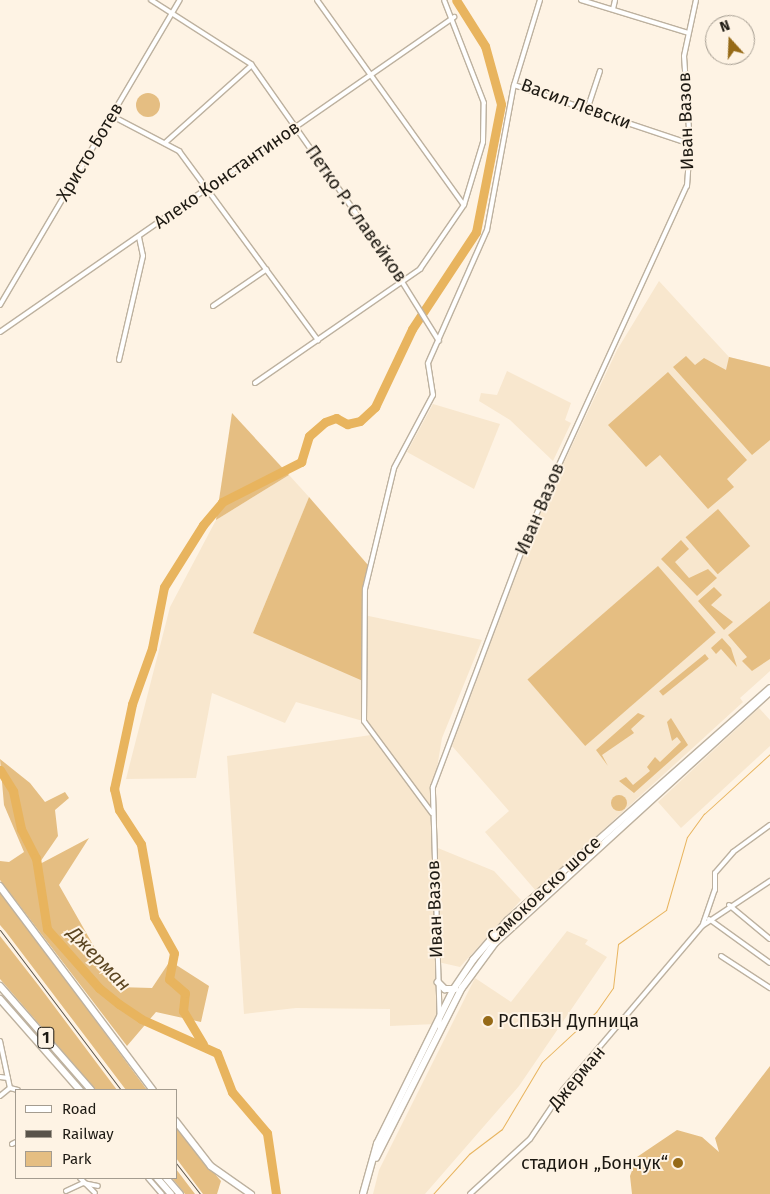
<!DOCTYPE html>
<meta charset="utf-8">
<style>
body{margin:0}
#map{position:relative;width:770px;height:1194px;overflow:hidden;background:#fef3e4;font-family:"Fira Sans",sans-serif}
div>[style]{position:absolute}
.built>*{inset:0;background:#f8e7ce}
.green>*{inset:0;background:#e5be82;transform-origin:0 0}
.round{border-radius:50%}
.stream>*{height:1px;margin:-0.5px;padding:0 0.5px;transform-origin:0.5px;border-radius:0.5px;background:#e8b45e}
.river>*{height:9px;margin:-4.5px;padding:0 4.5px;transform-origin:4.5px;border-radius:4.5px;background:#e8b45e}
.roads{filter:drop-shadow(1px 0 #bdb19f) drop-shadow(-1px 0 #bdb19f) drop-shadow(0 1px #bdb19f) drop-shadow(0 -1px #bdb19f)}
.street>*{height:4px;margin:-2px;padding:0 2px;transform-origin:2px;border-radius:2px;background:#fff}
.secondary>*{height:5.5px;margin:-2.75px;padding:0 2.75px;transform-origin:2.75px;border-radius:2.75px;background:#fff}
.primary>*{height:6px;margin:-3px;padding:0 3px;transform-origin:3px;border-radius:3px;background:#fff}
.rail>*{height:1px;margin:-0.5px;padding:0 0.5px;transform-origin:0.5px;border-radius:0.5px;background:#59534a}
.dots>*{width:14px;height:14px;translate:-50% -50%;box-sizing:border-box;border:2px solid #fef3e4;border-radius:50%}
span{translate:-50% -50%;white-space:nowrap;text-align:center;line-height:1.15;-webkit-text-stroke:4px #fef3e4;paint-order:stroke}
.shield-label span{padding:1px 4px;background:#fef3e4;border:1px solid;border-radius:4px;-webkit-text-stroke-width:0}
.shield-label{font-size:16px;color:#1d1912;font-weight:700}
.street-label{font-size:18px;color:#1d1912}
.poi-label{font-size:18px;color:#1d1912}
.left{translate:0 -50%;text-align:left}
.right{translate:-100% -50%;text-align:right}
.water-label{font-size:19px;color:#5c4622;font-style:italic}
.legend{position:absolute;left:15px;top:1089px;width:162px;height:90px;box-sizing:border-box;background:#fef3e4;border:1px solid #a49c90;margin:0;padding:6px 9px;list-style:none;font-size:15px;color:#1d1912}
.legend li{display:flex;align-items:center;gap:10px;height:25px}
.legend b{width:25px;border:1px solid #a49c90}
.north{position:absolute;left:705px;top:15px;width:50px;height:50px;box-sizing:border-box;background:#fef3e4;border:1px solid #a49c90;border-radius:50%;rotate:340deg;font-size:14px;font-weight:700;line-height:20px;text-align:center;color:#1d1912}
.north::after{content:'';display:block;margin:auto;width:18px;height:22px;background:#966a17;clip-path:polygon(50% 0,100% 100%,50% 72%,0 100%)}
</style>
<div id="map">
<div class="built">
<div style="clip-path:polygon(659px 281px,729px 357px,770px 367px,770px 671px,740px 698px,743px 702px,536px 891px,485px 832px,509px 811px,452px 746px,535px 524px,617px 350px)"></div>
<div style="clip-path:polygon(507px 371px,571px 403px,565px 420px,571px 423px,553px 461px,510px 420px,479px 401px,481px 393px,497px 395px)"></div>
<div style="clip-path:polygon(433px 404px,500px 424px,474px 489px,407px 452px)"></div>
<div style="clip-path:polygon(289px 475px,309px 497px,253px 633px,364px 615px,482px 640px,442px 738px,432px 798px,433px 846px,494px 871px,521px 900px,460px 967px,438px 962px,436px 1024px,390px 1026px,390px 1009px,296px 1008px,244px 1014px,227px 756px,371px 735px,363px 721px,296px 702px,285px 723px,212px 693px,196px 778px,126px 779px,170px 607px,216px 520px)"></div>
<div style="clip-path:polygon(759px 708px,770px 720px,770px 746px,681px 828px,658px 802px)"></div>
<div style="clip-path:polygon(567px 931px,588px 940px,585px 944px,607px 957px,519px 1086px,425px 1194px,373px 1194px,379px 1170px,475px 978px,511px 1002px)"></div>
</div>
<div class="green">
<div class="round" style="left:136px;top:93px;width:24px;height:24px"></div>
<div style="clip-path:polygon(686px 356px,695px 365px,704px 358px,726px 370px,729px 357px,770px 367px,770px 440px,752px 455px,673px 367px)"></div>
<div style="clip-path:polygon(668px 372px,747px 460px,727px 479px,734px 487px,708px 509px,660px 455px,646px 467px,608px 425px)"></div>
<div style="clip-path:polygon(232px 413px,289px 475px,216px 520px)"></div>
<div style="clip-path:polygon(309px 497px,368px 565px,363px 681px,253px 633px)"></div>
<div style="left:718px;top:509px;width:49px;height:43px;rotate:49deg"></div>
<div style="clip-path:polygon(681px 540px,689px 549px,675px 562px,689px 578px,708px 569px,717px 578px,697px 596px,661px 559px)"></div>
<div style="left:658px;top:566px;width:88px;height:173px;rotate:49deg"></div>
<div style="clip-path:polygon(714px 587px,722px 595px,711px 605px,733px 622px,724px 630px,698px 601px)"></div>
<div style="clip-path:polygon(770px 601px,770px 659px,752px 671px,742px 661px,747px 657px,728px 635px)"></div>
<div style="clip-path:polygon(722px 638px,731px 648px,737px 667px,721px 649px,716px 654px,711px 648px)"></div>
<div style="left:705px;top:654px;width:6px;height:59px;rotate:51deg"></div>
<div style="clip-path:polygon(638px 713px,645px 716px,631px 729px,634px 733px,602px 755px,608px 766px,596px 750px)"></div>
<div style="clip-path:polygon(671px 718px,688px 745px,634px 793px,619px 781px,626px 777px,633px 785px,650px 771px,647px 767px,655px 757px,660px 762px,681px 742px,677px 737px,672px 741px,667px 722px)"></div>
<div style="clip-path:polygon(0 759px,30px 783px,45px 802px,65px 792px,69px 798px,55px 810px,58px 836px,38px 865px,89px 838px,59px 885px,117px 987px,152px 988px,170px 961px,209px 986px,201px 1022px,156px 1012px,127px 1046px,0 880px,0 861px,9px 862px,24px 852px,4px 805px)"></div>
<div class="round" style="left:611px;top:795px;width:16px;height:16px"></div>
<div style="clip-path:polygon(0 892px,23px 922px,147px 1090px,126px 1090px,6px 932px,0 925px)"></div>
<div style="clip-path:polygon(0 936px,39px 986px,117px 1090px,96px 1090px,0 979px)"></div>
<div style="clip-path:polygon(770px 1066px,770px 1194px,632px 1194px,630px 1176px,637px 1157px,677px 1130px,702px 1137px,719px 1152px,715px 1138px)"></div>
<div style="clip-path:polygon(176px 1128px,221px 1181px,217px 1194px,203px 1194px,176px 1158px)"></div>
<div style="clip-path:polygon(176px 1169px,195px 1194px,185px 1194px,172px 1178px,176px 1178px)"></div>
</div>
<div class="stream">
<div style="left:433px;top:1194px;width:54px;rotate:-48deg"></div>
<div style="left:469px;top:1154px;width:41px;rotate:-37.1deg"></div>
<div style="left:502px;top:1129px;width:78px;rotate:-59.2deg"></div>
<div style="left:542px;top:1062px;width:74px;rotate:-42.8deg"></div>
<div style="left:596px;top:1012px;width:29px;rotate:-55deg"></div>
<div style="left:613px;top:988px;width:44px;rotate:-83.5deg"></div>
<div style="left:618px;top:944px;width:59px;rotate:-35.3deg"></div>
<div style="left:666px;top:910px;width:76px;rotate:-74deg"></div>
<div style="left:687px;top:837px;width:29px;rotate:-54deg"></div>
<div style="left:704px;top:814px;width:89px;rotate:-42.3deg"></div>
</div>
<div class="river">
<div style="left:0;top:770px;width:25px;rotate:58deg"></div>
<div style="left:13px;top:791px;width:39px;rotate:78deg"></div>
<div style="left:21px;top:829px;width:33px;rotate:63deg"></div>
<div style="left:36px;top:858px;width:72px;rotate:81.2deg"></div>
<div style="left:47px;top:929px;width:79px;rotate:48.6deg"></div>
<div style="left:99px;top:988px;width:26px;rotate:39deg"></div>
<div style="left:119px;top:1004px;width:27px;rotate:34deg"></div>
<div style="left:141px;top:1019px;width:83px;rotate:24.1deg"></div>
<div style="left:217px;top:1053px;width:42px;rotate:69deg"></div>
<div style="left:232px;top:1092px;width:54px;rotate:49.5deg"></div>
<div style="left:267px;top:1133px;width:62px;rotate:81.6deg"></div>
<div style="left:203px;top:1044px;width:39px;rotate:-121deg"></div>
<div style="left:183px;top:1011px;width:18px;rotate:-84deg"></div>
<div style="left:185px;top:993px;width:21px;rotate:-139deg"></div>
<div style="left:169px;top:979px;width:26px;rotate:-79deg"></div>
<div style="left:174px;top:953px;width:41px;rotate:-119.1deg"></div>
<div style="left:154px;top:917px;width:74px;rotate:-100.1deg"></div>
<div style="left:141px;top:844px;width:40px;rotate:-122.9deg"></div>
<div style="left:119px;top:810px;width:22px;rotate:-103deg"></div>
<div style="left:114px;top:789px;width:87px;rotate:-78deg"></div>
<div style="left:132px;top:704px;width:59px;rotate:-70.3deg"></div>
<div style="left:152px;top:648px;width:62px;rotate:-78.9deg"></div>
<div style="left:164px;top:587px;width:73px;rotate:-57.8deg"></div>
<div style="left:203px;top:525px;width:30px;rotate:-50deg"></div>
<div style="left:222px;top:502px;width:89px;rotate:-26.9deg"></div>
<div style="left:301px;top:462px;width:27px;rotate:-73deg"></div>
<div style="left:309px;top:436px;width:21px;rotate:-41deg"></div>
<div style="left:325px;top:422px;width:12px;rotate:-20deg"></div>
<div style="left:336px;top:418px;width:13px;rotate:29deg"></div>
<div style="left:347px;top:424px;width:13px;rotate:-13deg"></div>
<div style="left:360px;top:421px;width:21px;rotate:-43deg"></div>
<div style="left:375px;top:407px;width:86px;rotate:-64.6deg"></div>
<div style="left:412px;top:329px;width:116px;rotate:-56.6deg"></div>
<div style="left:476px;top:232px;width:130px;rotate:-78.9deg"></div>
<div style="left:501px;top:104px;width:60px;rotate:-105.4deg"></div>
<div style="left:485px;top:46px;width:54px;rotate:-122.2deg"></div>
</div>
<div class="roads">
<div class="street">
<div style="left:151px;top:0;width:119px;rotate:32.6deg"></div>
<div style="left:251px;top:64px;width:235px;rotate:54.9deg"></div>
<div style="left:386px;top:256px;width:100px;rotate:58.1deg"></div>
<div style="left:317px;top:0;width:252px;rotate:54.4deg"></div>
<div style="left:581px;top:0;width:112px;rotate:17.1deg"></div>
<div style="left:613px;top:9px;width:9px;rotate:-77deg"></div>
<div style="left:514px;top:85px;width:186px;rotate:18.5deg"></div>
<div style="left:587px;top:110px;width:41px;rotate:-71.6deg"></div>
<div style="left:112px;top:116px;width:76px;rotate:27.6deg"></div>
<div style="left:179px;top:151px;width:235px;rotate:53.7deg"></div>
<div style="left:166px;top:142px;width:115px;rotate:-41.8deg"></div>
<div style="left:0;top:305px;width:354px;rotate:-59.5deg"></div>
<div style="left:213px;top:306px;width:65px;rotate:-34.4deg"></div>
<div style="left:0;top:332px;width:553px;rotate:-34.75deg"></div>
<div style="left:119px;top:360px;width:107px;rotate:-77deg"></div>
<div style="left:143px;top:256px;width:19px;rotate:-102deg"></div>
<div style="left:255px;top:383px;width:201px;rotate:-34.6deg"></div>
<div style="left:420px;top:269px;width:78px;rotate:-55.5deg"></div>
<div style="left:464px;top:205px;width:66px;rotate:-73.2deg"></div>
<div style="left:483px;top:142px;width:39px;rotate:-89deg"></div>
<div style="left:484px;top:103px;width:110px;rotate:-111.2deg"></div>
<div style="left:432px;top:813px;width:114px;rotate:-126.5deg"></div>
<div style="left:364px;top:721px;width:132px;rotate:-89.6deg"></div>
<div style="left:365px;top:589px;width:124px;rotate:-76.5deg"></div>
<div style="left:394px;top:468px;width:83px;rotate:-61.9deg"></div>
<div style="left:433px;top:395px;width:32px;rotate:-99deg"></div>
<div style="left:428px;top:363px;width:145px;rotate:-66.1deg"></div>
<div style="left:487px;top:230px;width:147px;rotate:-79.5deg"></div>
<div style="left:514px;top:85px;width:89px;rotate:-73deg"></div>
<div style="left:729px;top:905px;width:53px;rotate:39.7deg"></div>
<div style="left:709px;top:919px;width:75px;rotate:35.8deg"></div>
<div style="left:703px;top:924px;width:36px;rotate:-71deg"></div>
<div style="left:715px;top:890px;width:17px;rotate:-90deg"></div>
<div style="left:715px;top:873px;width:28px;rotate:-49deg"></div>
<div style="left:733px;top:852px;width:46px;rotate:-36.1deg"></div>
<div style="left:721px;top:956px;width:59px;rotate:33.1deg"></div>
<div style="left:440px;top:1029px;width:242px;rotate:-91.7deg"></div>
<div style="left:433px;top:787px;width:279px;rotate:-69.4deg"></div>
<div style="left:531px;top:526px;width:374px;rotate:-65.4deg"></div>
<div style="left:687px;top:186px;width:42px;rotate:-85.9deg"></div>
<div style="left:690px;top:144px;width:88px;rotate:-93.9deg"></div>
<div style="left:684px;top:56px;width:57px;rotate:-77.9deg"></div>
<div style="left:0;top:1041px;width:48px;rotate:78deg"></div>
<div style="left:10px;top:1088px;width:8px;rotate:14deg"></div>
<div style="left:0;top:1077px;width:8px;rotate:7deg"></div>
<div style="left:0;top:1096px;width:13px;rotate:-39deg"></div>
<div style="left:12px;top:1144px;width:4px;rotate:-27deg"></div>
<div style="left:80px;top:1178px;width:21px;rotate:45deg"></div>
<div style="left:148px;top:1178px;width:21px;rotate:49deg"></div>
<div style="left:66px;top:1191px;width:19px;rotate:-25deg"></div>
<div style="left:83px;top:1183px;width:15px;rotate:11deg"></div>
<div style="left:470px;top:1194px;width:81px;rotate:-42.5deg"></div>
<div style="left:530px;top:1139px;width:59px;rotate:-56deg"></div>
<div style="left:563px;top:1090px;width:215px;rotate:-49.7deg"></div>
<div style="left:702px;top:926px;width:82px;rotate:-33.5deg"></div>
</div>
<div class="secondary">
<div style="left:0;top:886px;width:255px;rotate:53.1deg"></div>
<div style="left:438px;top:982px;width:10px;rotate:45deg"></div>
<div style="left:445px;top:989px;width:10px"></div>
<div style="left:176px;top:1121px;width:57px;rotate:52.1deg"></div>
<div style="left:211px;top:1166px;width:49px;rotate:35deg"></div>
<div style="left:376px;top:1158px;width:191px;rotate:-63.2deg"></div>
<div style="left:462px;top:988px;width:56px;rotate:-53.7deg"></div>
<div style="left:495px;top:943px;width:372px;rotate:-42.4deg"></div>
<div style="left:363px;top:1194px;width:52px;rotate:-74.4deg"></div>
<div style="left:377px;top:1144px;width:172px;rotate:-63.7deg"></div>
<div style="left:453px;top:990px;width:36px;rotate:-56deg"></div>
<div style="left:473px;top:960px;width:52px;rotate:-48.9deg"></div>
<div style="left:507px;top:921px;width:351px;rotate:-41.5deg"></div>
</div>
<div class="primary">
<div style="left:0;top:986px;width:138px;rotate:48.8deg"></div>
<div style="left:0;top:999px;width:121px;rotate:48.7deg"></div>
<div style="left:157px;top:1178px;width:21px;rotate:49deg"></div>
<div style="left:166px;top:1178px;width:21px;rotate:49deg"></div>
</div>
</div>
<div class="rail">
<div style="left:0;top:930px;width:201px;rotate:52.9deg"></div>
<div style="left:176px;top:1163px;width:39px;rotate:52deg"></div>
</div>
<div class="dots">
<div style="left:488px;top:1021px;background:#966a17"></div>
<div style="left:678px;top:1163px;background:#966a17"></div>
</div>
<div class="shield-label">
<span style="left:46px;top:1038px">1</span>
</div>
<div class="street-label">
<span style="left:576px;top:104px;rotate:20deg">Васил Левски</span>
<span style="left:686px;top:121px;rotate:-92deg">Иван Вазов</span>
<span style="left:90px;top:152px;rotate:-59deg">Христо Ботев</span>
<span style="left:227px;top:175px;rotate:-35deg">Алеко Константинов</span>
<span style="left:356px;top:214px;rotate:55deg">Петко Р. Славейков</span>
<span style="left:540px;top:509px;rotate:-67deg">Иван Вазов</span>
<span style="left:544px;top:890px;rotate:-43deg">Самоковско шосе</span>
<span style="left:435px;top:909px;rotate:-92deg">Иван Вазов</span>
<span style="left:577px;top:1078px;rotate:-50deg">Джерман</span>
</div>
<div class="poi-label">
<span class="left" style="left:498px;top:1021px">РСПБЗН Дупница</span>
<span class="right" style="left:668px;top:1163px">стадион „Бончук“</span>
</div>
<div class="water-label">
<span style="left:99px;top:959px;rotate:46deg">Джерман</span>
</div>
<ul class="legend">
<li><b style="height:6px;background:#fff"></b>Road</li>
<li><b style="height:6px;background:#59534a"></b>Railway</li>
<li><b style="height:14px;background:#e5be82"></b>Park</li>
</ul>
<div class="north">N</div>
</div>
